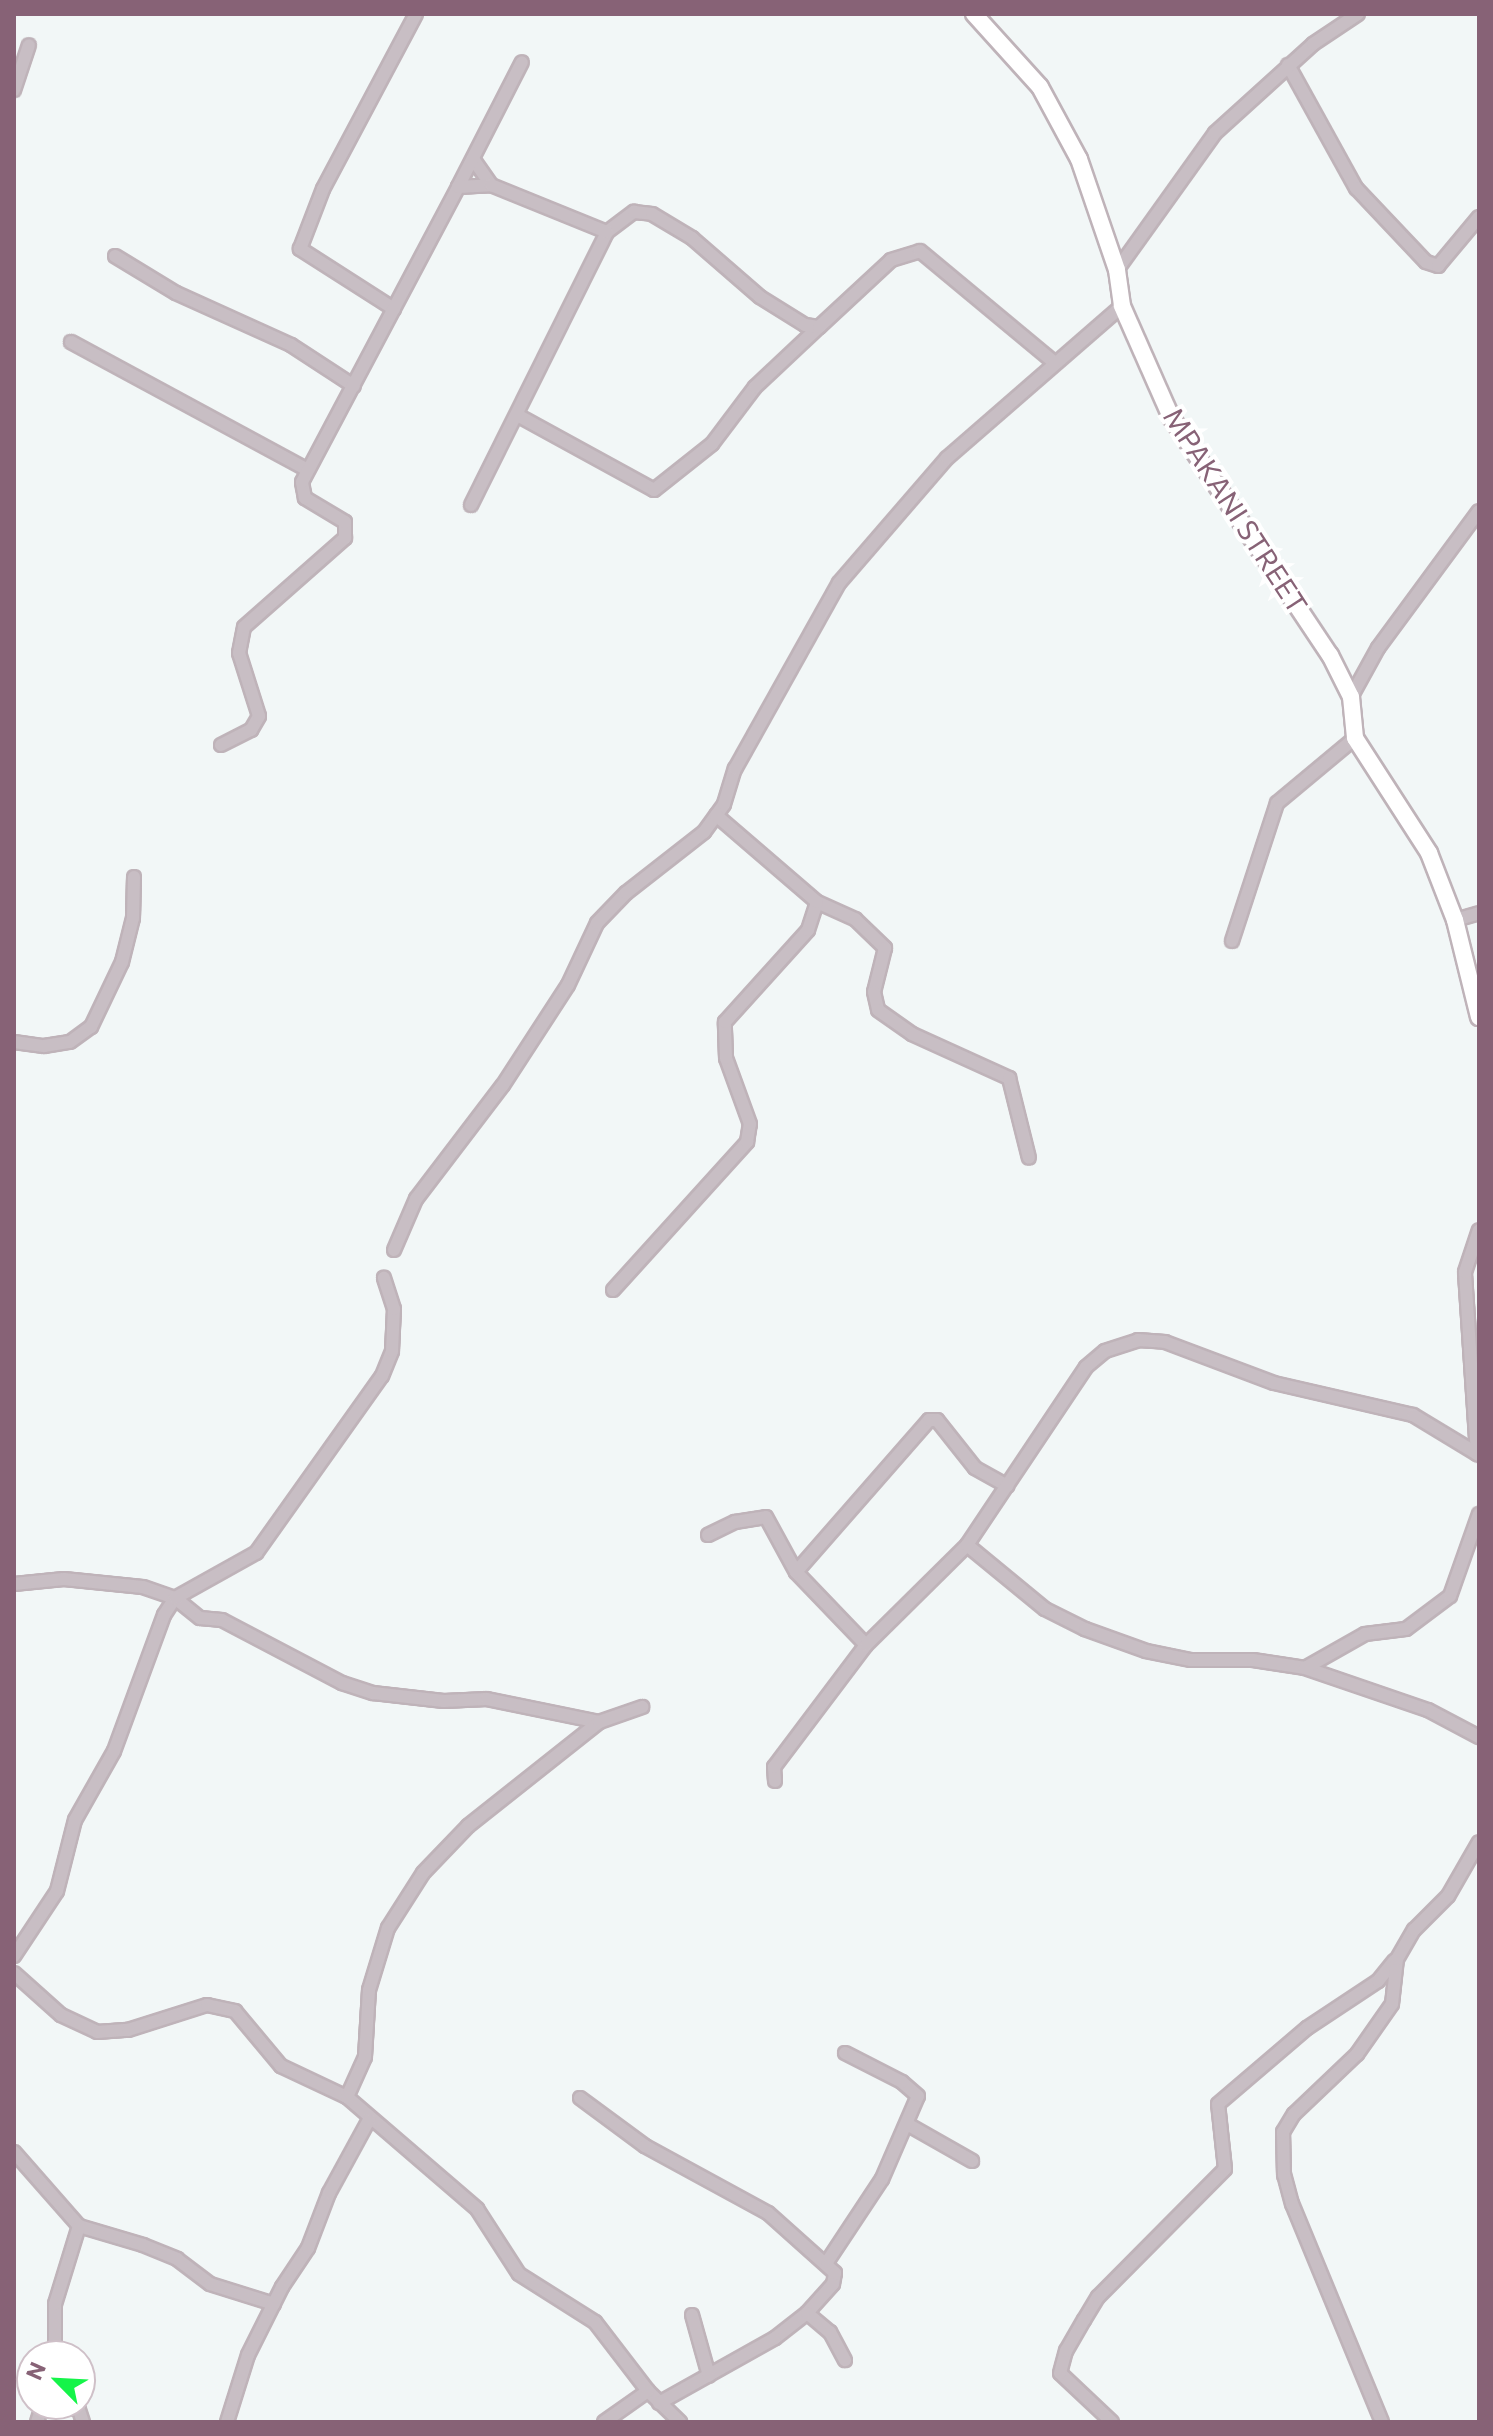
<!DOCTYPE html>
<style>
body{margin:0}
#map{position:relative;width:1493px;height:2436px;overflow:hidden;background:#f2f7f7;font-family:Commissioner,sans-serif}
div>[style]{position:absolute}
.roads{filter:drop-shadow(2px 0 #bfb3b9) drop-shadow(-2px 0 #bfb3b9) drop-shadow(0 2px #bfb3b9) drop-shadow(0 -2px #bfb3b9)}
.street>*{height:12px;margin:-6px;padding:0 6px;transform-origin:6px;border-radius:6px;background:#c8bec4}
.secondary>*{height:16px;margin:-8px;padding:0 8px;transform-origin:8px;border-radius:8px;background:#fff}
span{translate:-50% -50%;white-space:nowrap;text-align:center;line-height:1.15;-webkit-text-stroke:8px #fff;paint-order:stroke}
.street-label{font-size:28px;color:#876276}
.frame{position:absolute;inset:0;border:16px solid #876276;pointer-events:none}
.north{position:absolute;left:16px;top:2340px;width:80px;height:80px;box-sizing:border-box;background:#fff;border:2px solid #cfc0c8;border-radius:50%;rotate:294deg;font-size:22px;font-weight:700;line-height:32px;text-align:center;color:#876276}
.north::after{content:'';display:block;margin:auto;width:28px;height:36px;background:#15f449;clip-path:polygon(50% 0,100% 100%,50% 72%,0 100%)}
</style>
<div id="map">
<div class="roads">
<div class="street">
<div style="left:1288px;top:65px;width:141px;rotate:61.1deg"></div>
<div style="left:1356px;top:188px;width:102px;rotate:46.6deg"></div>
<div style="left:1426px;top:262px;width:13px;rotate:18deg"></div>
<div style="left:1438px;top:266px;width:64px;rotate:-50.1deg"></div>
<div style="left:14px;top:90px;width:47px;rotate:-71.6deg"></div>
<div style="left:473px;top:159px;width:32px;rotate:55deg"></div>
<div style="left:458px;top:187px;width:140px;rotate:-62.9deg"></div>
<div style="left:115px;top:256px;width:71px;rotate:31.2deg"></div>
<div style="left:176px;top:293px;width:126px;rotate:24.3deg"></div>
<div style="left:291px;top:345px;width:75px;rotate:33.1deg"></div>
<div style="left:1117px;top:270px;width:168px;rotate:-54.4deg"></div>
<div style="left:1215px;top:133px;width:132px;rotate:-42.2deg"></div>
<div style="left:1313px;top:44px;width:54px;rotate:-33.7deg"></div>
<div style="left:394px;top:309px;width:112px;rotate:-147.4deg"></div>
<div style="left:300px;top:249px;width:64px;rotate:-69deg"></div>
<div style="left:323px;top:189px;width:198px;rotate:-62deg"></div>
<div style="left:71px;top:342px;width:269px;rotate:28.4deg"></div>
<div style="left:519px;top:416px;width:154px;rotate:28.7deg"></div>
<div style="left:654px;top:490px;width:74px;rotate:-38.4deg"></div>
<div style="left:712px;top:444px;width:71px;rotate:-53deg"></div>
<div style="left:755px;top:387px;width:88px;rotate:-43.2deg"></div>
<div style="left:471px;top:505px;width:305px;rotate:-63.5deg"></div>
<div style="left:607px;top:232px;width:34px;rotate:-37deg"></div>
<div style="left:634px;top:212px;width:18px;rotate:6deg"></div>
<div style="left:652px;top:214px;width:47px;rotate:31deg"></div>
<div style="left:692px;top:238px;width:90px;rotate:40.9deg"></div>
<div style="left:760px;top:297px;width:53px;rotate:31.9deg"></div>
<div style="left:805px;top:325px;width:14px;rotate:8deg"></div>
<div style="left:819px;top:327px;width:98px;rotate:-42.9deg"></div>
<div style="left:891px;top:260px;width:30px;rotate:-17deg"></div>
<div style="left:920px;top:251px;width:175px;rotate:39.7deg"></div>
<div style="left:1351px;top:697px;width:56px;rotate:-61.1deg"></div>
<div style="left:1378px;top:648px;width:170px;rotate:-53.6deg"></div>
<div style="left:221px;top:745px;width:34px;rotate:-27deg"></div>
<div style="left:251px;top:730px;width:16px;rotate:-60deg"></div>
<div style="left:259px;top:716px;width:66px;rotate:-107.6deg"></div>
<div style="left:239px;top:653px;width:26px;rotate:-79deg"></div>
<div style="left:244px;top:627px;width:135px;rotate:-41.4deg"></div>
<div style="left:345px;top:538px;width:16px;rotate:-90deg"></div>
<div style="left:345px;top:522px;width:47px;rotate:-149deg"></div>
<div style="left:305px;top:498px;width:16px;rotate:-101deg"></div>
<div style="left:302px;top:482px;width:334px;rotate:-62.1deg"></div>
<div style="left:458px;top:187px;width:33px;rotate:-3deg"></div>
<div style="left:491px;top:185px;width:125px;rotate:22.1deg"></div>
<div style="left:817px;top:902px;width:42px;rotate:24.1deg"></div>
<div style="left:855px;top:919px;width:42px;rotate:44deg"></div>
<div style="left:885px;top:948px;width:45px;rotate:104deg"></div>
<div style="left:874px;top:992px;width:18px;rotate:77deg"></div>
<div style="left:878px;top:1010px;width:42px;rotate:35.2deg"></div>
<div style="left:912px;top:1034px;width:107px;rotate:24.4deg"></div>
<div style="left:1009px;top:1078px;width:82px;rotate:76deg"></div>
<div style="left:1455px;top:920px;width:25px;rotate:-16deg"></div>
<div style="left:1232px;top:941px;width:145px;rotate:-71.9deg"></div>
<div style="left:1277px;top:803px;width:102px;rotate:-39.8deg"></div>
<div style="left:14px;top:1042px;width:30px;rotate:8deg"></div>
<div style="left:44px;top:1046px;width:26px;rotate:-9deg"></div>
<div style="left:70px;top:1042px;width:26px;rotate:-36deg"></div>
<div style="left:91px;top:1027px;width:72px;rotate:-64.5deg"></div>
<div style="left:122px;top:962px;width:45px;rotate:-76deg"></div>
<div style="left:133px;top:918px;width:41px;rotate:-88.6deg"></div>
<div style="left:394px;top:1250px;width:56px;rotate:-66.7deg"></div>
<div style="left:416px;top:1199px;width:143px;rotate:-52.7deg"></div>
<div style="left:503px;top:1085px;width:119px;rotate:-57deg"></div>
<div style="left:568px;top:985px;width:68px;rotate:-64.9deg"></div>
<div style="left:597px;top:923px;width:42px;rotate:-46deg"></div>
<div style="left:626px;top:893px;width:99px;rotate:-38deg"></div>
<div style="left:704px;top:832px;width:34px;rotate:-54deg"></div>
<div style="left:724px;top:804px;width:37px;rotate:-73deg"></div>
<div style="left:735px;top:769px;width:213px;rotate:-60.8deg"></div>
<div style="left:839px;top:583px;width:165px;rotate:-49.2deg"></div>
<div style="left:947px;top:458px;width:232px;rotate:-41deg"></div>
<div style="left:613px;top:1290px;width:200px;rotate:-47.8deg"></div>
<div style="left:747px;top:1142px;width:18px;rotate:-81deg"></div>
<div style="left:750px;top:1124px;width:70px;rotate:-110deg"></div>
<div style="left:726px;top:1058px;width:36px;rotate:-92deg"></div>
<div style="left:725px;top:1022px;width:124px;rotate:-47.9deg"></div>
<div style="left:808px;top:930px;width:29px;rotate:-72deg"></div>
<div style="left:817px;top:902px;width:133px;rotate:-139.3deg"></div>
<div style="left:1477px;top:1454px;width:182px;rotate:-93.8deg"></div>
<div style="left:1465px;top:1272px;width:44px;rotate:-71.6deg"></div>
<div style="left:708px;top:1535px;width:30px;rotate:-26deg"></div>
<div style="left:735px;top:1522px;width:31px;rotate:-9deg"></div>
<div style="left:766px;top:1517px;width:63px;rotate:61.4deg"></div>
<div style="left:796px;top:1572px;width:101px;rotate:46.2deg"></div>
<div style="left:967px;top:1545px;width:101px;rotate:39.4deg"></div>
<div style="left:1045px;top:1609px;width:45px;rotate:26.6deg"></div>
<div style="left:1085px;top:1629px;width:65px;rotate:19.8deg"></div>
<div style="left:1146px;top:1651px;width:46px;rotate:11.3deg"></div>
<div style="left:1191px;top:1660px;width:62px"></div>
<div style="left:1253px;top:1660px;width:53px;rotate:8.7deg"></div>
<div style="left:1305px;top:1668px;width:130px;rotate:18.9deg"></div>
<div style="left:1428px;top:1710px;width:58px;rotate:27.9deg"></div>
<div style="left:796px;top:1572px;width:202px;rotate:-48.8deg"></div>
<div style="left:929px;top:1420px;width:8px"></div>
<div style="left:937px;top:1420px;width:61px;rotate:51.6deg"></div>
<div style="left:975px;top:1468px;width:37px;rotate:29deg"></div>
<div style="left:14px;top:1584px;width:50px;rotate:-5.7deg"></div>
<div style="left:64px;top:1579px;width:79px;rotate:5.8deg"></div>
<div style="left:143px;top:1587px;width:34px;rotate:19deg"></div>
<div style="left:175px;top:1598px;width:32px;rotate:39deg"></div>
<div style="left:200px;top:1618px;width:22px;rotate:5deg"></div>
<div style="left:222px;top:1620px;width:136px;rotate:27.7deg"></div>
<div style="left:342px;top:1683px;width:33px;rotate:18deg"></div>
<div style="left:373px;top:1693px;width:71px;rotate:6.4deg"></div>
<div style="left:444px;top:1701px;width:43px;rotate:-2.7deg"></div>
<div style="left:487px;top:1699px;width:114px;rotate:11.6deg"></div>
<div style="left:1305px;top:1668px;width:69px;rotate:-29.5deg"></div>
<div style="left:1365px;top:1634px;width:41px;rotate:-7deg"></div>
<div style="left:1406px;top:1629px;width:55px;rotate:-36.9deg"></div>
<div style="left:1450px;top:1596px;width:87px;rotate:-70.5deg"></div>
<div style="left:775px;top:1781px;width:14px;rotate:-94deg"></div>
<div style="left:774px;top:1767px;width:153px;rotate:-53deg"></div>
<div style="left:866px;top:1645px;width:142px;rotate:-44.7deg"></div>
<div style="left:967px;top:1545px;width:214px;rotate:-56.2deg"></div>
<div style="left:1086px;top:1367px;width:25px;rotate:-40deg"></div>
<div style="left:1105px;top:1351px;width:35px;rotate:-18deg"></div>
<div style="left:1138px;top:1340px;width:27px;rotate:4deg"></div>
<div style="left:1165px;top:1342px;width:116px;rotate:20.6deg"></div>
<div style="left:1274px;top:1383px;width:143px;rotate:13deg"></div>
<div style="left:1413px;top:1415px;width:77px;rotate:31.2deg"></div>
<div style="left:14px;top:1956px;width:78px;rotate:-56.5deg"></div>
<div style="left:57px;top:1891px;width:73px;rotate:-75.8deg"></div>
<div style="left:75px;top:1820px;width:79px;rotate:-60.5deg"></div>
<div style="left:114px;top:1751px;width:145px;rotate:-69.8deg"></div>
<div style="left:164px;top:1615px;width:20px;rotate:-57deg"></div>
<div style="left:175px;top:1598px;width:93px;rotate:-29.1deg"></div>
<div style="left:256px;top:1553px;width:217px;rotate:-54.6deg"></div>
<div style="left:382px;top:1376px;width:27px;rotate:-68deg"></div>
<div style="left:392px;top:1351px;width:42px;rotate:-87.3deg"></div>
<div style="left:394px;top:1309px;width:33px;rotate:-108deg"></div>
<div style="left:14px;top:1973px;width:63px;rotate:41.8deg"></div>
<div style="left:61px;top:2015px;width:40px;rotate:25deg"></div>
<div style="left:97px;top:2032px;width:31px;rotate:-4deg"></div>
<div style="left:128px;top:2030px;width:83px;rotate:-17.6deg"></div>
<div style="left:207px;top:2005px;width:29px;rotate:12deg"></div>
<div style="left:235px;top:2011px;width:72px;rotate:50.1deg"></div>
<div style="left:281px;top:2066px;width:73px;rotate:25.2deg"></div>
<div style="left:347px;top:2097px;width:172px;rotate:40.7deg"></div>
<div style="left:477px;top:2209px;width:77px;rotate:57.1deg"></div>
<div style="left:519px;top:2274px;width:90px;rotate:32.3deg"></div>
<div style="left:595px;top:2322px;width:87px;rotate:52.5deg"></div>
<div style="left:648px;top:2391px;width:45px;rotate:44.1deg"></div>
<div style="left:347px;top:2097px;width:44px;rotate:-65.8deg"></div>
<div style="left:365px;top:2057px;width:67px;rotate:-86.6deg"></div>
<div style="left:369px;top:1990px;width:65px;rotate:-73deg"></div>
<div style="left:388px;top:1928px;width:65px;rotate:-57.5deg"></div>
<div style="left:423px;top:1873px;width:65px;rotate:-46.2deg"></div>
<div style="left:468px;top:1826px;width:167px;rotate:-38.4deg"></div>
<div style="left:599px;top:1722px;width:46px;rotate:-19.2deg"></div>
<div style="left:580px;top:2098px;width:81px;rotate:36.4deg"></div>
<div style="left:645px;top:2146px;width:140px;rotate:28.6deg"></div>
<div style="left:768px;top:2213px;width:90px;rotate:41.8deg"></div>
<div style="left:835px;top:2273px;width:11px;rotate:100deg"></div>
<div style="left:833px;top:2284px;width:39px;rotate:132deg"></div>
<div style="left:807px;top:2313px;width:41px;rotate:142deg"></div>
<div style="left:775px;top:2338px;width:133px;rotate:150.7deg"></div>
<div style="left:907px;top:2124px;width:75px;rotate:29.6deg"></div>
<div style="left:14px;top:2152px;width:98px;rotate:48.7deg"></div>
<div style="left:79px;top:2226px;width:67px;rotate:16.5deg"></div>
<div style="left:143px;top:2245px;width:37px;rotate:22deg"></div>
<div style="left:177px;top:2259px;width:41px;rotate:37.1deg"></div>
<div style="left:210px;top:2284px;width:67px;rotate:17.4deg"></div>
<div style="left:827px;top:2262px;width:100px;rotate:-56.5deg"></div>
<div style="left:882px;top:2179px;width:90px;rotate:-66.6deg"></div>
<div style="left:918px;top:2096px;width:21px;rotate:-139deg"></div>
<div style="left:902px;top:2082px;width:64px;rotate:-153deg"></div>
<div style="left:807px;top:2313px;width:30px;rotate:40deg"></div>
<div style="left:830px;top:2332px;width:32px;rotate:62deg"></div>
<div style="left:692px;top:2315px;width:63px;rotate:74.4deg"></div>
<div style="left:55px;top:2356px;width:52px;rotate:-90deg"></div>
<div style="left:55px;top:2304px;width:82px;rotate:-72.9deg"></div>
<div style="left:59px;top:2404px;width:21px;rotate:17deg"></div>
<div style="left:79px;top:2410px;width:13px;rotate:72deg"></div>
<div style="left:37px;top:2422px;width:19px;rotate:-72deg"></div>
<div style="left:227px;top:2422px;width:70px;rotate:-72.6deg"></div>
<div style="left:248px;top:2355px;width:76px;rotate:-63.4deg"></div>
<div style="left:282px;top:2287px;width:47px;rotate:-56.3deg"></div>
<div style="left:308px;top:2248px;width:59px;rotate:-69.1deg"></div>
<div style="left:329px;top:2193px;width:83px;rotate:-61.3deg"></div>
<div style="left:604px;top:2422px;width:54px;rotate:-35.2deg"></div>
<div style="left:1112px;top:2422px;width:71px;rotate:-136.7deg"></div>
<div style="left:1060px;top:2373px;width:23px;rotate:-75deg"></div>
<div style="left:1066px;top:2351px;width:36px;rotate:-60deg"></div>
<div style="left:1084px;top:2320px;width:27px;rotate:-59deg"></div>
<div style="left:1098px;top:2297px;width:180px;rotate:-45.2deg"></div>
<div style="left:1225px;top:2169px;width:65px;rotate:-96.1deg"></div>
<div style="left:1218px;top:2104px;width:117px;rotate:-40.5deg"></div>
<div style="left:1307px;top:2028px;width:85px;rotate:-33.5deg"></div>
<div style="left:1378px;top:1981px;width:26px;rotate:-51deg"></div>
<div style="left:1382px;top:2422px;width:236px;rotate:-112.4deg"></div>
<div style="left:1292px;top:2204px;width:30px;rotate:-105deg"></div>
<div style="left:1284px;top:2175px;width:43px;rotate:-91.3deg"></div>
<div style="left:1283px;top:2132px;width:21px;rotate:-59deg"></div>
<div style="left:1294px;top:2114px;width:87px;rotate:-43.6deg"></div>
<div style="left:1357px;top:2054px;width:61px;rotate:-55deg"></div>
<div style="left:1392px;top:2004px;width:45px;rotate:-83.7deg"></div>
<div style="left:1397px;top:1959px;width:34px;rotate:-60deg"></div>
<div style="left:1414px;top:1930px;width:48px;rotate:-45deg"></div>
<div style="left:1448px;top:1896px;width:62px;rotate:-60.1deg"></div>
</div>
<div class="secondary">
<div style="left:974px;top:14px;width:98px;rotate:47.9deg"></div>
<div style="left:1040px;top:87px;width:82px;rotate:61.6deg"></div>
<div style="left:1079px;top:159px;width:117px;rotate:71.1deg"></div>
<div style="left:1117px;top:270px;width:36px;rotate:82deg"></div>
<div style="left:1122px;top:306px;width:121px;rotate:66.2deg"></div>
<div style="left:1171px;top:417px;width:286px;rotate:56.3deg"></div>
<div style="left:1330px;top:655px;width:47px;rotate:63.4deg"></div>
<div style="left:1351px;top:697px;width:41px;rotate:84.4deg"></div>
<div style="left:1355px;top:738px;width:137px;rotate:57.2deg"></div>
<div style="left:1429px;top:853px;width:72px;rotate:68.8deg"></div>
<div style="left:1455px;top:920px;width:100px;rotate:76.1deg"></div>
</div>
</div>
<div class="street-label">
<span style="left:1236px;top:510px;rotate:57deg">MPAKANI STREET</span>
</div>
<div class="frame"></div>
<div class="north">N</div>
</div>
